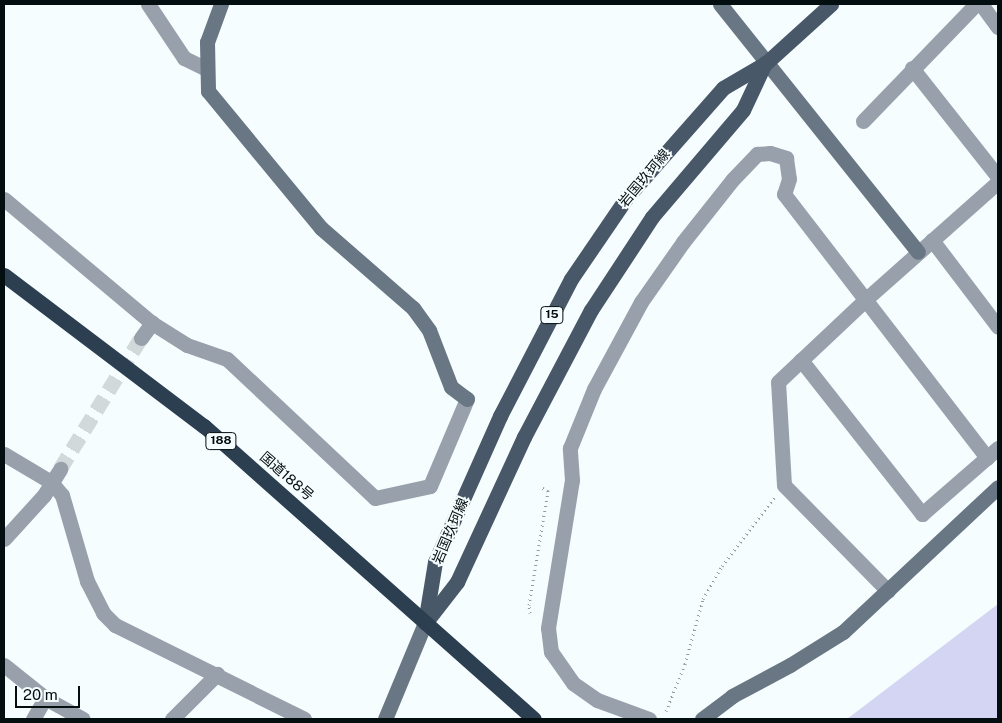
<!DOCTYPE html>
<meta charset="utf-8">
<style>
body{margin:0}
#map{position:relative;width:1002px;height:723px;overflow:hidden;background:#f6fdff;font-family:"Public Sans","Noto Sans JP",sans-serif}
div>[style]{position:absolute}
.water>*{inset:0;background:#d3d5f3}
.street-tunnel>*{height:15px;margin-top:-7.5px;transform-origin:0;background:repeating-linear-gradient(90deg,#d2d9db 0 15px,transparent 0 23px)}
.path>*{height:3px;margin-top:-1.5px;transform-origin:0;background:repeating-linear-gradient(90deg,#939c9e 0 1px,transparent 0 5px)}
.street>*{height:15px;margin:-7.5px;padding:0 7.5px;transform-origin:7.5px;border-radius:7.5px;background:#98a1ab}
.secondary>*{height:15px;margin:-7.5px;padding:0 7.5px;transform-origin:7.5px;border-radius:7.5px;background:#697784}
.primary>*{height:15px;margin:-7.5px;padding:0 7.5px;transform-origin:7.5px;border-radius:7.5px;background:#485868}
.highway>*{height:15px;margin:-7.5px;padding:0 7.5px;transform-origin:7.5px;border-radius:7.5px;background:#2c3f51}
span{translate:-50% -50%;white-space:nowrap;text-align:center;line-height:1.15;-webkit-text-stroke:4px #f6fdff;paint-order:stroke}
.shield-label span{padding:1px 4px;background:#f6fdff;border:1px solid;border-radius:4px;-webkit-text-stroke-width:0}
.shield-label{font-size:12px;color:#030e11;font-weight:700}
.street-label{font-size:14px;color:#030e11}
.frame{position:absolute;inset:0;border:5px solid #030e11;pointer-events:none}
.scale{position:absolute;left:15px;top:686px;width:65px;height:22px;box-sizing:border-box;border:2px solid #030e11;border-top:0;padding-left:6px;font-size:15px;line-height:18px;white-space:nowrap;color:#030e11;-webkit-text-stroke:4px #f6fdff;paint-order:stroke}
</style>
<div id="map">
<div class="water">
<div style="clip-path:polygon(998px 604px,998px 719px,847px 719px)"></div>
</div>
<div class="street-tunnel">
<div style="left:60px;top:469px;width:154px;rotate:-58.3deg"></div>
</div>
<div class="path">
<div style="left:530px;top:613px;width:8px;rotate:-97deg"></div>
<div style="left:529px;top:605px;width:116px;rotate:-80.5deg"></div>
<div style="left:548px;top:491px;width:8px;rotate:-150deg"></div>
<div style="left:666px;top:711px;width:51px;rotate:-68deg"></div>
<div style="left:685px;top:664px;width:67px;rotate:-74.5deg"></div>
<div style="left:703px;top:599px;width:38px;rotate:-60deg"></div>
<div style="left:722px;top:566px;width:86px;rotate:-52.6deg"></div>
</div>
<div class="street">
<div style="left:148px;top:4px;width:65px;rotate:56.3deg"></div>
<div style="left:184px;top:58px;width:25px;rotate:26deg"></div>
<div style="left:981px;top:4px;width:29px;rotate:54deg"></div>
<div style="left:912px;top:68px;width:139px;rotate:51.7deg"></div>
<div style="left:863px;top:121px;width:163px;rotate:-46deg"></div>
<div style="left:4px;top:199px;width:193px;rotate:40deg"></div>
<div style="left:932px;top:240px;width:109px;rotate:52.8deg"></div>
<div style="left:141px;top:338px;width:19px;rotate:-54deg"></div>
<div style="left:152px;top:323px;width:41px;rotate:32.2deg"></div>
<div style="left:187px;top:345px;width:42px;rotate:19.3deg"></div>
<div style="left:227px;top:359px;width:203px;rotate:43.2deg"></div>
<div style="left:375px;top:498px;width:56px;rotate:-12.3deg"></div>
<div style="left:430px;top:486px;width:95px;rotate:-67deg"></div>
<div style="left:801px;top:360px;width:196px;rotate:51.8deg"></div>
<div style="left:922px;top:514px;width:101px;rotate:-41deg"></div>
<div style="left:4px;top:454px;width:55px;rotate:30.8deg"></div>
<div style="left:51px;top:482px;width:17px;rotate:50deg"></div>
<div style="left:62px;top:495px;width:90px;rotate:73.8deg"></div>
<div style="left:87px;top:581px;width:36px;rotate:63deg"></div>
<div style="left:103px;top:613px;width:17px;rotate:45deg"></div>
<div style="left:115px;top:625px;width:211px;rotate:26.4deg"></div>
<div style="left:4px;top:539px;width:59px;rotate:-47.7deg"></div>
<div style="left:44px;top:495px;width:31px;rotate:-58deg"></div>
<div style="left:888px;top:591px;width:148px;rotate:-134.5deg"></div>
<div style="left:784px;top:485px;width:103px;rotate:-93.3deg"></div>
<div style="left:778px;top:382px;width:120px;rotate:-43.3deg"></div>
<div style="left:865px;top:300px;width:178px;rotate:-41.6deg"></div>
<div style="left:4px;top:665px;width:53px;rotate:38.8deg"></div>
<div style="left:45px;top:698px;width:43px;rotate:28.9deg"></div>
<div style="left:33px;top:719px;width:24px;rotate:-60deg"></div>
<div style="left:172px;top:719px;width:64px;rotate:-45deg"></div>
<div style="left:649px;top:719px;width:55px;rotate:-159.9deg"></div>
<div style="left:597px;top:700px;width:29px;rotate:-145deg"></div>
<div style="left:573px;top:683px;width:38px;rotate:-125deg"></div>
<div style="left:551px;top:652px;width:24px;rotate:-97deg"></div>
<div style="left:548px;top:628px;width:150px;rotate:-80.8deg"></div>
<div style="left:572px;top:480px;width:32px;rotate:-94deg"></div>
<div style="left:570px;top:448px;width:64px;rotate:-67.9deg"></div>
<div style="left:594px;top:389px;width:99px;rotate:-61.6deg"></div>
<div style="left:641px;top:302px;width:73px;rotate:-55deg"></div>
<div style="left:683px;top:242px;width:80px;rotate:-51.6deg"></div>
<div style="left:733px;top:179px;width:35px;rotate:-46deg"></div>
<div style="left:757px;top:154px;width:13px;rotate:-4deg"></div>
<div style="left:770px;top:153px;width:17px;rotate:17deg"></div>
<div style="left:786px;top:158px;width:21px;rotate:82deg"></div>
<div style="left:789px;top:179px;width:16px;rotate:108deg"></div>
<div style="left:784px;top:194px;width:333px;rotate:52.4deg"></div>
</div>
<div class="secondary">
<div style="left:221px;top:4px;width:40px;rotate:110.2deg"></div>
<div style="left:207px;top:42px;width:49px;rotate:88.8deg"></div>
<div style="left:208px;top:91px;width:178px;rotate:50.5deg"></div>
<div style="left:321px;top:228px;width:122px;rotate:41deg"></div>
<div style="left:413px;top:308px;width:27px;rotate:54deg"></div>
<div style="left:429px;top:330px;width:61px;rotate:68.9deg"></div>
<div style="left:451px;top:387px;width:20px;rotate:37deg"></div>
<div style="left:720px;top:4px;width:317px;rotate:51.4deg"></div>
<div style="left:385px;top:719px;width:104px;rotate:-67.4deg"></div>
<div style="left:702px;top:719px;width:38px;rotate:-37deg"></div>
<div style="left:732px;top:696px;width:66px;rotate:-28.1deg"></div>
<div style="left:790px;top:665px;width:62px;rotate:-31.9deg"></div>
<div style="left:843px;top:632px;width:212px;rotate:-43.1deg"></div>
</div>
<div class="primary">
<div style="left:426px;top:622px;width:51px;rotate:-52.2deg"></div>
<div style="left:457px;top:582px;width:160px;rotate:-65.2deg"></div>
<div style="left:524px;top:437px;width:144px;rotate:-62.2deg"></div>
<div style="left:591px;top:310px;width:111px;rotate:-56.7deg"></div>
<div style="left:652px;top:217px;width:140px;rotate:-49.6deg"></div>
<div style="left:743px;top:110px;width:52px;rotate:-64.9deg"></div>
<div style="left:425px;top:623px;width:62px;rotate:-80.7deg"></div>
<div style="left:435px;top:562px;width:160px;rotate:-66deg"></div>
<div style="left:500px;top:416px;width:154px;rotate:-62.6deg"></div>
<div style="left:571px;top:279px;width:99px;rotate:-55.7deg"></div>
<div style="left:627px;top:197px;width:145px;rotate:-48.6deg"></div>
<div style="left:723px;top:88px;width:50px;rotate:-30.2deg"></div>
<div style="left:766px;top:63px;width:88px;rotate:-42.2deg"></div>
</div>
<div class="highway">
<div style="left:4px;top:275px;width:251px;rotate:37.1deg"></div>
<div style="left:204px;top:426px;width:441px;rotate:41.6deg"></div>
</div>
<div class="shield-label">
<span style="left:552px;top:315px">15</span>
<span style="left:221px;top:441px">188</span>
</div>
<div class="street-label">
<span style="left:644px;top:178px;rotate:-50deg">岩国玖珂線</span>
<span style="left:287px;top:476px;rotate:41deg">国道188号</span>
<span style="left:450px;top:531px;rotate:-67deg">岩国玖珂線</span>
</div>
<div class="frame"></div>
<div class="scale">20 m</div>
</div>
